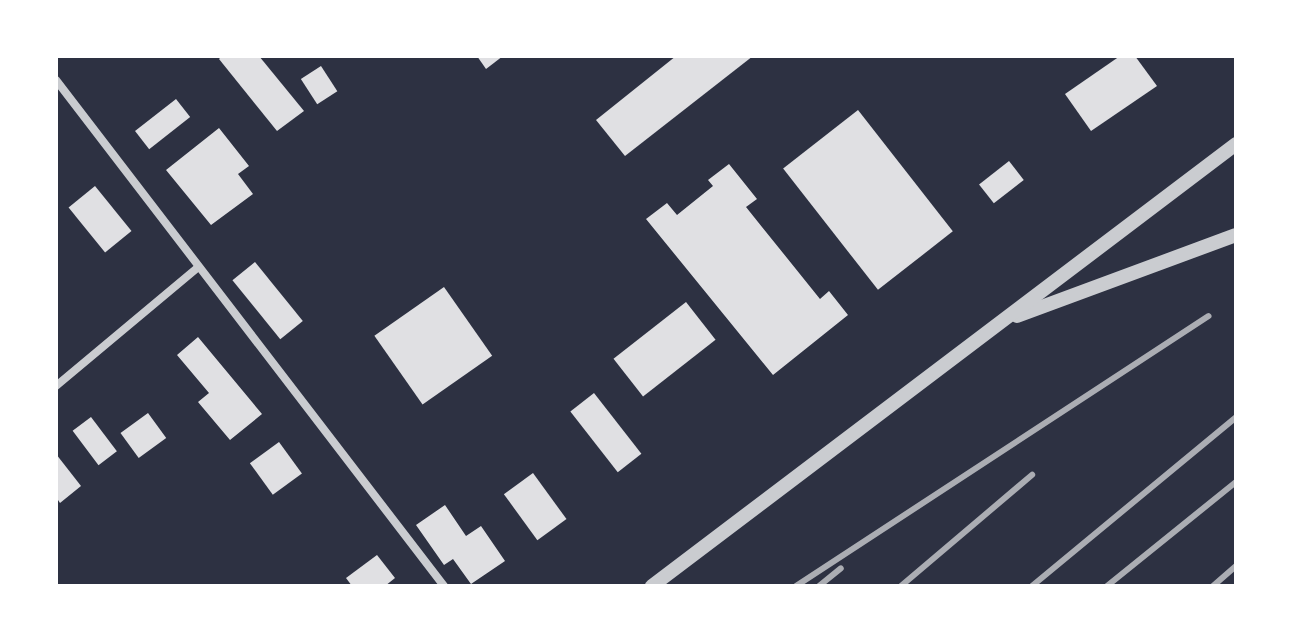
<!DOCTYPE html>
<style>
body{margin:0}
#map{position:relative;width:1292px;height:642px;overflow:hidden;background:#2d3142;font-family:Helvetica,sans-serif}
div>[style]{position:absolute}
.building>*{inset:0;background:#e0e0e3;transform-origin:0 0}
.minor>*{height:8px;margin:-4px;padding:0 4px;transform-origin:4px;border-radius:4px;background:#caccd0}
.tertiary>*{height:14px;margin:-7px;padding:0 7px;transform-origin:7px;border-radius:7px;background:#caccd0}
.rail>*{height:6px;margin:-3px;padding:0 3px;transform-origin:3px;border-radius:3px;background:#abadb3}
span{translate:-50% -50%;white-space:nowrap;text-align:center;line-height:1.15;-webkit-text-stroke:8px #fff;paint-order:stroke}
.frame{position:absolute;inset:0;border:58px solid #fff;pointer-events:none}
</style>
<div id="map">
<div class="building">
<div style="clip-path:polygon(222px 56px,259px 56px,304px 111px,277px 131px,219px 59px)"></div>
<div style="clip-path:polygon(477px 56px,503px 56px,486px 69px)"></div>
<div style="clip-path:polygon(676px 56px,753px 56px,625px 156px,596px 120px)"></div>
<div style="clip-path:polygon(1120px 56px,1135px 56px,1157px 86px,1091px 131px,1065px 94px)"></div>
<div style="left:321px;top:66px;width:30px;height:24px;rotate:57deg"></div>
<div style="left:176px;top:99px;width:23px;height:52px;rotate:52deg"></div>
<div style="left:858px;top:110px;width:154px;height:95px;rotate:52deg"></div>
<div style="clip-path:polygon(219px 128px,249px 166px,238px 174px,253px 194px,211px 225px,166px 170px)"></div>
<div style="left:1009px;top:161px;width:24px;height:38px;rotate:52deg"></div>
<div style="clip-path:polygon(729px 164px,757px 199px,746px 207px,820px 299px,829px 291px,848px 315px,773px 375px,646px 219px,667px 203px,677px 215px,713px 186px,708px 180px)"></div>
<div style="left:95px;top:186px;width:58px;height:34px;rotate:51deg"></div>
<div style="left:255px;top:262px;width:76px;height:29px;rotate:51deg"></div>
<div style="left:444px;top:287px;width:84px;height:85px;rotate:55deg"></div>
<div style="left:686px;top:302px;width:48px;height:92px;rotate:52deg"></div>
<div style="clip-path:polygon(198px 337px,262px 414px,230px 440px,198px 402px,209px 393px,177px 355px)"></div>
<div style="left:594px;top:393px;width:77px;height:30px;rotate:52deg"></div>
<div style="left:148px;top:413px;width:31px;height:34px;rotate:54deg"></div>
<div style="left:91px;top:417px;width:43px;height:23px;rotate:53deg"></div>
<div style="left:279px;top:442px;width:39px;height:36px;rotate:54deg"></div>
<div style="clip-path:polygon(56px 454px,81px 486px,60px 503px,56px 497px)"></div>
<div style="left:533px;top:473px;width:57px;height:36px;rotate:54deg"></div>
<div style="clip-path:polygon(445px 505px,466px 536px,481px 526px,505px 561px,471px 584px,453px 559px,444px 565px,416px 525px)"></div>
<div style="clip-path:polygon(377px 555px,395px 578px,385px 586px,352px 586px,346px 578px)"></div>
</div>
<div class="minor">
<div style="left:56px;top:80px;width:638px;rotate:52.52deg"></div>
<div style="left:56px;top:386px;width:184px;rotate:-39.9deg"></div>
</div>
<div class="tertiary">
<div style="left:1017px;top:316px;width:233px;rotate:-20.3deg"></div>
<div style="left:652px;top:586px;width:732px;rotate:-37.12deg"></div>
</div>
<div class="rail">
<div style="left:796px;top:586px;width:493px;rotate:-33.2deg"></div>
<div style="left:819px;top:586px;width:28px;rotate:-39deg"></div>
<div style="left:901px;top:586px;width:172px;rotate:-40.3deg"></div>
<div style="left:1032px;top:586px;width:265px;rotate:-39.6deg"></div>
<div style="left:1107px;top:586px;width:166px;rotate:-38.9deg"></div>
<div style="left:1213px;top:586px;width:30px;rotate:-41deg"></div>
</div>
<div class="frame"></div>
</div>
